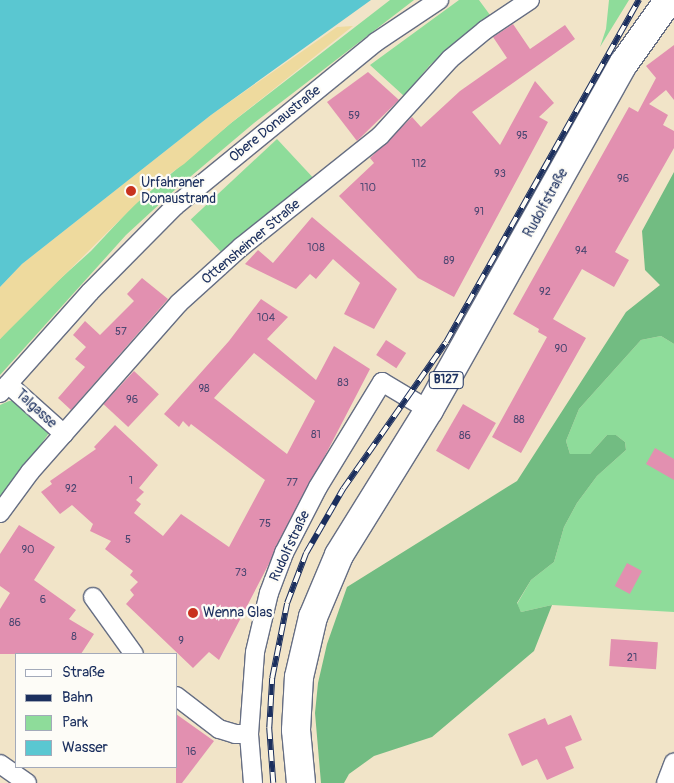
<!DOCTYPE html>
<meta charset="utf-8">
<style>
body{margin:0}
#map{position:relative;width:674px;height:783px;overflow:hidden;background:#f1e4c8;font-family:Pangolin,sans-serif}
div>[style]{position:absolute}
.green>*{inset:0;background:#8edc9a;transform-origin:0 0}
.forest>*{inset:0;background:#72bc82}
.sand>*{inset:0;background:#eeda9e}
.water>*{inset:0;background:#5ac7d1}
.building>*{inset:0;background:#e290b0;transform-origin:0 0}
.roads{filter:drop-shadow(1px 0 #666e83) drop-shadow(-1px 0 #666e83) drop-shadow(0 1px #666e83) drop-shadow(0 -1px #666e83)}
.street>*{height:18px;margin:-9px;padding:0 9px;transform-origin:9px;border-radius:9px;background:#fff}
.primary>*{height:28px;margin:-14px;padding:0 14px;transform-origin:14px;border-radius:14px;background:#fff}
.rail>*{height:5.5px;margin-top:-2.75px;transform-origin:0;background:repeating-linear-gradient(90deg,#fdfcf7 0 11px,#1b2f5e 0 22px);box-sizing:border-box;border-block:1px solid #1b2f5e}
.dots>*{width:14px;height:14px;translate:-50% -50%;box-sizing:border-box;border:2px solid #fdfcf7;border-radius:50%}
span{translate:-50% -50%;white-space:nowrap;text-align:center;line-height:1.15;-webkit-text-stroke:4.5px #fdfcf7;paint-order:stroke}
.number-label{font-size:11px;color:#4d4772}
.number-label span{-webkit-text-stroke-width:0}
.shield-label span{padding:1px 4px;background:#fdfcf7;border:1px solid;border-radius:4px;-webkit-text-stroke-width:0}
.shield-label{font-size:12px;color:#1b2f5e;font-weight:700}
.street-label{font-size:14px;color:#1b2f5e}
.poi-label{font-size:14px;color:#1b2f5e}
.left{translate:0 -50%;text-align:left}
.legend{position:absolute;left:15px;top:653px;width:162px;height:115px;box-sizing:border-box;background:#fdfcf7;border:1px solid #a3aaba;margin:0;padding:6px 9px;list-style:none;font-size:15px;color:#1b2f5e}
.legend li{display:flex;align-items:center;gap:10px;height:25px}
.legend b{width:25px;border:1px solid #a3aaba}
</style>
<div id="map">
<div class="green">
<div style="clip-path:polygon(390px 0,414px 0,254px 123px,177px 188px,126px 235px,0 375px,0 339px,29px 307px,91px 251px,133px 206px,231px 123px)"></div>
<div style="clip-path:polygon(459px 0,479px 0,490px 15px,430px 65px,404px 96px,370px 65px)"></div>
<div style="clip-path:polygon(609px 0,629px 0,600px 47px,606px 29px)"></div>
<div style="left:277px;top:139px;width:56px;height:118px;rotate:47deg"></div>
<div style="clip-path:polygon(661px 336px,674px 344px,674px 612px,552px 605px,521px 612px,517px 604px,531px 580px,554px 562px,564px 527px,577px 503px,597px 476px,626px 450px,625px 442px,616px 435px,607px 435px,590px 454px,570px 454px,566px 441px,579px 409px,641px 340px)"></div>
<div style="clip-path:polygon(9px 401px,16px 401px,49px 433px,0 502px,0 405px)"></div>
</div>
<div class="forest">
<div style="clip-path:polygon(674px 172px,674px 344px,661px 336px,641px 340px,579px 409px,566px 441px,570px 454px,590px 454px,607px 435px,616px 435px,625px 442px,626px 450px,597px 476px,577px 503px,564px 527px,554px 562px,531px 580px,517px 603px,521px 612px,552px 605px,534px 651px,432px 737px,374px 756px,349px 774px,344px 783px,321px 783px,315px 713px,318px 683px,327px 644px,347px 587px,517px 481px,626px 312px,660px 285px,645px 270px,642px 231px)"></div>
</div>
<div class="sand">
<div style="clip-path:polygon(353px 26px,231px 123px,184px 164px,158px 182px,0 339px,0 287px,22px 264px,211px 115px,337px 27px)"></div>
</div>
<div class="water">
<div style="clip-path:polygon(0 0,371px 0,211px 115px,22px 264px,0 287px)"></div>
</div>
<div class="building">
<div style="clip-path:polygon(513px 24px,530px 49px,565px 25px,575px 39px,472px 112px,500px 145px,535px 81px,554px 103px,539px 117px,548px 122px,454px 297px,418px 278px,339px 196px,374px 163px,370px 158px,412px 117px,421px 127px,460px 91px,507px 58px,493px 37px)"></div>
<div style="clip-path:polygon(674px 45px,674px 100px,666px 90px,649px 104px,668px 115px,663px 125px,674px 131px,674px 148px,615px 252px,629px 260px,614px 287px,582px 269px,553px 319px,586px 338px,521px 453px,492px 437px,547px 337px,538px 332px,539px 329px,513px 314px,629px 107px,638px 112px,656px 78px,646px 66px)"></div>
<div style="clip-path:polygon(368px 72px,399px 100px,357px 141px,327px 102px)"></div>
<div style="clip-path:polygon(312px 217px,397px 289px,374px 329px,344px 314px,360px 283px,333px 259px,316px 279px,310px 274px,296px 289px,245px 264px,258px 250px,273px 263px)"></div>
<div style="clip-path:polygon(142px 278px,168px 299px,71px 410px,58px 398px,85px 367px,75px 359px,86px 347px,73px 335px,85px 321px,100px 335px,134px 301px,127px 294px)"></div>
<div style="clip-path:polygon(evenodd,261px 299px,288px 317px,267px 339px,316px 380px,334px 346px,370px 369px,219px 660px,209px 652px,193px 668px,126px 604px,134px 595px,130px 590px,138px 582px,130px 575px,133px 571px,105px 549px,111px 541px,90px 531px,93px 524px,72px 505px,60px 514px,41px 492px,52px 484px,50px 481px,96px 449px,94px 447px,115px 425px,158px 465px,139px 488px,144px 492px,136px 500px,141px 504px,134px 513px,163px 536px,181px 514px,229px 547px,265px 480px,191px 424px,189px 427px,183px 421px,179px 427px,164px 414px,229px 341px,261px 299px,254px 353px,315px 401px,287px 454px,214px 398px,254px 353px)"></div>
<div style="left:386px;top:340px;width:24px;height:18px;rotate:33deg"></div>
<div style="left:134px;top:371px;width:34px;height:45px;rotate:43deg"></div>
<div style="left:463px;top:404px;width:38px;height:54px;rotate:30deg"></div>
<div style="clip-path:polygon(655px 448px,674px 459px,674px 480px,646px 464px)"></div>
<div style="clip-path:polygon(19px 525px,55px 547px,34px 580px,76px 610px,69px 619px,94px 634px,81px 654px,0 654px,0 609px,10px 593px,0 586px,0 554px)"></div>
<div style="left:627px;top:563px;width:17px;height:26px;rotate:28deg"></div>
<div style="left:611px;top:639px;width:47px;height:27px;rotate:4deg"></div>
<div style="clip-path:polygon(176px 714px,214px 741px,182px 783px,176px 783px)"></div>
<div style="clip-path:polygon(571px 715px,582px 740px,565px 747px,574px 768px,547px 780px,537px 759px,522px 766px,508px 734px,545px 718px,548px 725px)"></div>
</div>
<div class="roads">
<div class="street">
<div style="left:8px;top:384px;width:75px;rotate:41.8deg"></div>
<div style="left:0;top:393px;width:135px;rotate:-48.3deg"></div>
<div style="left:90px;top:292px;width:121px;rotate:-45.3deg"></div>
<div style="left:175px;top:206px;width:259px;rotate:-39.2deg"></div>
<div style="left:376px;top:42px;width:76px;rotate:-33.7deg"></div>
<div style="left:0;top:513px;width:51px;rotate:-53.8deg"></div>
<div style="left:30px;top:472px;width:225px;rotate:-48.6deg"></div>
<div style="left:179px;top:303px;width:84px;rotate:-42.1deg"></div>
<div style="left:241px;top:247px;width:178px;rotate:-38.6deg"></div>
<div style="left:380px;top:136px;width:104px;rotate:-47.7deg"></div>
<div style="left:450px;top:59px;width:45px;rotate:-39.6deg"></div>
<div style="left:485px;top:30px;width:54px;rotate:-33.7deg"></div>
<div style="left:93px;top:597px;width:70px;rotate:54.3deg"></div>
<div style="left:176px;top:696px;width:54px;rotate:37.5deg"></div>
<div style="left:219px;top:729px;width:17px;rotate:17deg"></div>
<div style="left:235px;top:734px;width:14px"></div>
<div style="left:0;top:764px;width:33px;rotate:35deg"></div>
<div style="left:253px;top:783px;width:49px;rotate:-94.7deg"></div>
<div style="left:249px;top:734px;width:82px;rotate:-85.8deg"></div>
<div style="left:255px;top:652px;width:61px;rotate:-76.7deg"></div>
<div style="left:269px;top:593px;width:43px;rotate:-69.4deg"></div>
<div style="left:284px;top:553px;width:74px;rotate:-62.7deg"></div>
<div style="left:318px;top:487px;width:123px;rotate:-58.6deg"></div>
<div style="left:382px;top:382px;width:55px;rotate:30.8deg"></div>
<div style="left:666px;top:783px;width:22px;rotate:-69deg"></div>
</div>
<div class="primary">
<div style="left:301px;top:783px;width:53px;rotate:-95.4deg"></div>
<div style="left:296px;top:730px;width:53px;rotate:-86.8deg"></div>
<div style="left:299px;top:677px;width:62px;rotate:-76.9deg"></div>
<div style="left:313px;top:617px;width:67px;rotate:-67.2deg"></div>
<div style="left:339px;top:555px;width:171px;rotate:-58.2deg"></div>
<div style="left:429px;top:410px;width:398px;rotate:-60.7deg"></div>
<div style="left:624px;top:63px;width:77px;rotate:-54.5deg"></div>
</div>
</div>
<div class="rail">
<div style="left:273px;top:783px;width:55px;rotate:-94.2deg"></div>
<div style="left:269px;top:728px;width:50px;rotate:-86.6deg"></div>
<div style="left:272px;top:678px;width:76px;rotate:-78.7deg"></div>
<div style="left:287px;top:603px;width:53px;rotate:-69.2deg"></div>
<div style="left:306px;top:553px;width:74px;rotate:-60deg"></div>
<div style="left:343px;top:489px;width:179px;rotate:-55deg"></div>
<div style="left:446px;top:342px;width:393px;rotate:-60.6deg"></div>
</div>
<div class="dots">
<div style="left:131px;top:191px;background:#c8321e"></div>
<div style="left:193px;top:613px;background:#c8321e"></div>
</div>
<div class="number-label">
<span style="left:354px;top:116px">59</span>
<span style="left:522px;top:136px">95</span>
<span style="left:419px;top:164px">112</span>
<span style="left:500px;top:174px">93</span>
<span style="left:623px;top:179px">96</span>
<span style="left:368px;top:188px">110</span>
<span style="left:479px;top:212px">91</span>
<span style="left:316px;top:248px">108</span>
<span style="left:581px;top:251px">94</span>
<span style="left:449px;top:261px">89</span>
<span style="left:545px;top:292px">92</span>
<span style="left:266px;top:318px">104</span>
<span style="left:121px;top:332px">57</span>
<span style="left:561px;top:349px">90</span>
<span style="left:343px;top:383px">83</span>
<span style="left:204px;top:389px">98</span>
<span style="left:132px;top:400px">96</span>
<span style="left:519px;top:420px">88</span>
<span style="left:316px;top:435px">81</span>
<span style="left:465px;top:436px">86</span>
<span style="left:131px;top:481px">1</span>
<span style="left:292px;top:483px">77</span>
<span style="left:71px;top:489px">92</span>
<span style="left:265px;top:524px">75</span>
<span style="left:128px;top:540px">5</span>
<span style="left:28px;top:550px">90</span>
<span style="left:241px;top:573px">73</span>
<span style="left:43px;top:600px">6</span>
<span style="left:15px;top:623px">86</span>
<span style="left:74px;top:637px">8</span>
<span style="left:181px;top:641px">9</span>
<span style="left:632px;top:658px">21</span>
<span style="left:191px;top:752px">16</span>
</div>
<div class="shield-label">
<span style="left:446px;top:380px">B127</span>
</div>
<div class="street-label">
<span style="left:275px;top:124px;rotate:-39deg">Obere Donaustraße</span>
<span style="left:546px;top:203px;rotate:-61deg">Rudolfstraße</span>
<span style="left:251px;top:242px;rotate:-40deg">Ottensheimer Straße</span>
<span style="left:36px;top:409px;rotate:42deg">Talgasse</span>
<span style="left:290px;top:546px;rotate:-65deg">Rudolfstraße</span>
</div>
<div class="poi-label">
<span class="left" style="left:141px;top:191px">Urfahraner<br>Donaustrand</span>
<span class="left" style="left:203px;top:613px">Wenna Glas</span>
</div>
<ul class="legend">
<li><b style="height:6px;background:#fff"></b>Straße</li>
<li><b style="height:6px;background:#1b2f5e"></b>Bahn</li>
<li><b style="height:14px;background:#8edc9a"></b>Park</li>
<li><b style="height:14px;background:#5ac7d1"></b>Wasser</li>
</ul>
</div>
